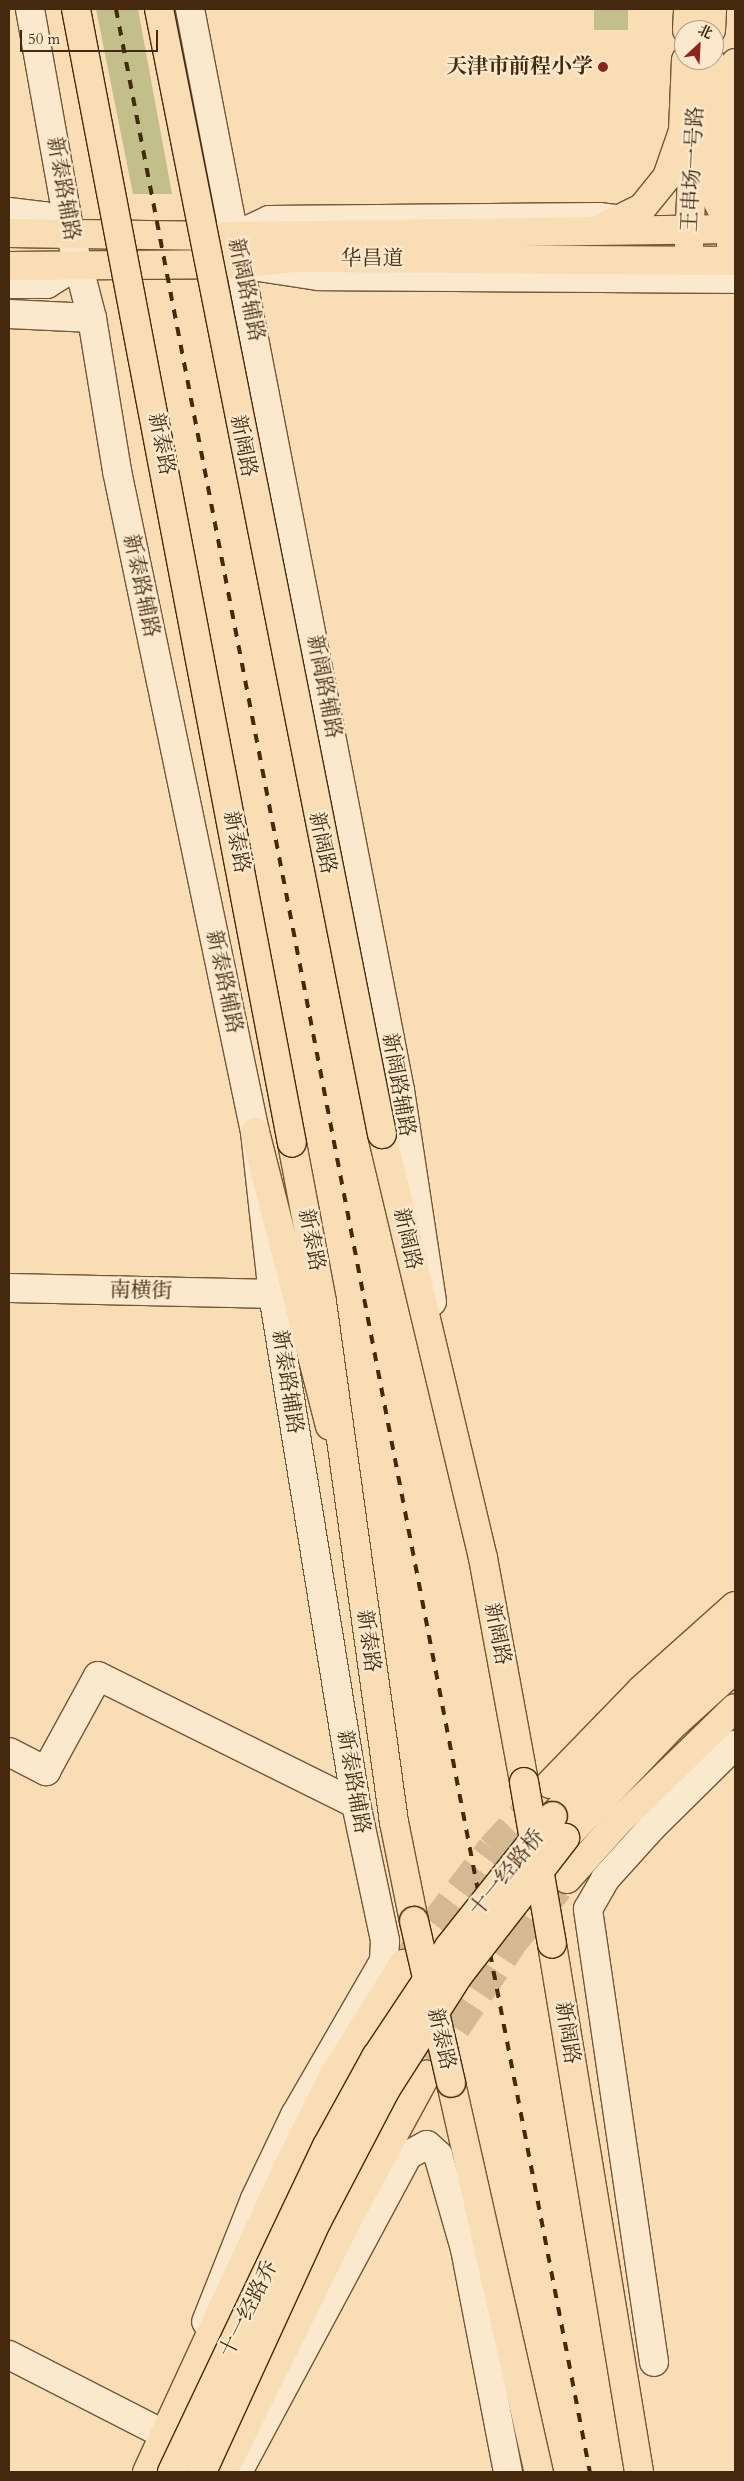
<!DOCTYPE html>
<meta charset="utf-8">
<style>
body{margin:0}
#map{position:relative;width:744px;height:2481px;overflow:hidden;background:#f9ddb4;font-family:Cardo,"Noto Serif SC",serif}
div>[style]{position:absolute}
.green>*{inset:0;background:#c3bf8a;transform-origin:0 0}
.major-tunnel>*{height:28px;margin-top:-14px;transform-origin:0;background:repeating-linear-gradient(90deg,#d5b993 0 28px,transparent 0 42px)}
.roads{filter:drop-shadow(1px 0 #725638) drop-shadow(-1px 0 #725638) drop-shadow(0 1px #725638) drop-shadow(0 -1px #725638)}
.minor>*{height:28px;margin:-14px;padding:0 14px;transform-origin:14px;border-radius:14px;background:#fbe9ce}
.major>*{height:28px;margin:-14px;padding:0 14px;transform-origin:14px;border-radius:14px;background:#f9ddb4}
.highway>*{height:28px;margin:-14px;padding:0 14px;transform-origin:14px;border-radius:14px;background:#f9ddb4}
.rail>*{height:4px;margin-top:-2px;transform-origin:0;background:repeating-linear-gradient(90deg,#45290e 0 9px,transparent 0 18px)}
.bridges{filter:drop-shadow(1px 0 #45290e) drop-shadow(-1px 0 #45290e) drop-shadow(0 1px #45290e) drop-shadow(0 -1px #45290e)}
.major-bridge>*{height:28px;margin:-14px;padding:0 14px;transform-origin:14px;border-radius:14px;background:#f9ddb4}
.highway-bridge>*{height:28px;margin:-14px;padding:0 14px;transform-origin:14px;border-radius:14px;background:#f9ddb4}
.dots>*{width:14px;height:14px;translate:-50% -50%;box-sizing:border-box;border:2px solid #fbe9ce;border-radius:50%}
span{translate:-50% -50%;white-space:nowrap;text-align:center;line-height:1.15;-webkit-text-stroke:4.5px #fbe9ce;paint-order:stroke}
.poi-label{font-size:21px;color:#45290e;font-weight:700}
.right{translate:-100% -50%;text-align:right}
.street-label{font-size:21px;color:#45290e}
.frame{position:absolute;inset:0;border:10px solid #45290e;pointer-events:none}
.north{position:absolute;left:674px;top:20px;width:50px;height:50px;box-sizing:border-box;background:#fbe9ce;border:1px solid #b29c81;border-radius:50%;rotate:25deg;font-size:14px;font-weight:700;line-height:20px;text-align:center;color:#45290e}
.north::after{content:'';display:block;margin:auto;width:18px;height:22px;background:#8f2418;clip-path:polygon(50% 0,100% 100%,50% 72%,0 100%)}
.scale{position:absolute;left:20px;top:30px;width:138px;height:22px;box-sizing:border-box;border:2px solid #45290e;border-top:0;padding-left:6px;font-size:15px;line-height:18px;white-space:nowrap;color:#45290e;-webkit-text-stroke:4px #fbe9ce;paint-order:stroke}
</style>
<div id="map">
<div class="green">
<div style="clip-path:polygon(96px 9px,138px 9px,172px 194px,133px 194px)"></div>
<div style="left:594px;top:9px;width:34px;height:21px"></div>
</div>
<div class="major-tunnel">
<div style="left:408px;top:1957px;width:137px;rotate:-52.7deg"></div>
<div style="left:491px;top:1848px;width:75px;rotate:-47.2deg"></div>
<div style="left:433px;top:2063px;width:146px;rotate:-56.2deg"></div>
<div style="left:514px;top:1942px;width:82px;rotate:-49.9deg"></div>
</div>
<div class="roads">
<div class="minor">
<div style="left:30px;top:9px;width:228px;rotate:79.9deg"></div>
<div style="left:70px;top:233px;width:88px;rotate:75.5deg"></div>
<div style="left:92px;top:318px;width:155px;rotate:80.7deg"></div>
<div style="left:117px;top:471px;width:675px;rotate:78.21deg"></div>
<div style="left:255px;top:1132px;width:163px;rotate:83.7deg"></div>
<div style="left:273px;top:1294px;width:517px;rotate:80.76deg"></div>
<div style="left:356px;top:1804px;width:140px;rotate:78deg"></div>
<div style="left:385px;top:1941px;width:20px;rotate:93deg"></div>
<div style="left:384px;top:1961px;width:178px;rotate:120deg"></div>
<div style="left:295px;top:2115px;width:93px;rotate:115.5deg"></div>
<div style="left:255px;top:2199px;width:132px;rotate:111.7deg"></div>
<div style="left:190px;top:9px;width:1101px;rotate:79.01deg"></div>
<div style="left:400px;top:1090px;width:214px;rotate:81.4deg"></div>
<div style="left:9px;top:212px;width:35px;rotate:7deg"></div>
<div style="left:44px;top:216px;width:31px;rotate:33deg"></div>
<div style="left:235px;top:236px;width:38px;rotate:-25deg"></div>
<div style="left:269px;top:220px;width:330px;rotate:-0.5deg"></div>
<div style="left:599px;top:217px;width:32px;rotate:7deg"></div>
<div style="left:252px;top:266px;width:68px;rotate:8.5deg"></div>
<div style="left:319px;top:276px;width:416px;rotate:0.4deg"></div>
<div style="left:9px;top:284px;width:38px"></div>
<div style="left:47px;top:284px;width:36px;rotate:-32deg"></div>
<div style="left:9px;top:314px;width:83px;rotate:2.8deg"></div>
<div style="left:9px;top:1288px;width:264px;rotate:1.3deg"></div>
<div style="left:9px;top:1752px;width:42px;rotate:27.2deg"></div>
<div style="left:46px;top:1771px;width:108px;rotate:-61.3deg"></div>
<div style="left:98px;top:1676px;width:288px;rotate:26.4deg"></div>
<div style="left:9px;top:2355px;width:175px;rotate:27.1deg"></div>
<div style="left:654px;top:2362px;width:458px;rotate:-98.3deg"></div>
<div style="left:588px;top:1909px;width:34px;rotate:-60deg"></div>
<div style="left:605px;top:1879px;width:70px;rotate:-47.9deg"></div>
<div style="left:652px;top:1827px;width:117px;rotate:-44.7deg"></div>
<div style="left:238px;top:2472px;width:360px;rotate:-61.8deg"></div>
<div style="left:408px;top:2155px;width:21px;rotate:-28deg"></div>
<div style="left:427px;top:2145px;width:15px;rotate:42deg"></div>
<div style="left:438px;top:2155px;width:98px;rotate:74deg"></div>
<div style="left:465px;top:2249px;width:227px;rotate:79.1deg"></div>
</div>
<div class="major">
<div style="left:687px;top:30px;width:21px;rotate:-87deg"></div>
<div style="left:711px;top:30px;width:21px;rotate:-87deg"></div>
<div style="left:710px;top:60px;width:120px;rotate:91.4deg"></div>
<div style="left:707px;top:180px;width:52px;rotate:63.9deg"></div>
<div style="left:603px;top:227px;width:43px;rotate:-26deg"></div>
<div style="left:642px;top:208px;width:40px;rotate:-51deg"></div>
<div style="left:667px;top:177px;width:49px;rotate:-70.8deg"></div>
<div style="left:683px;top:131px;width:71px;rotate:-87.6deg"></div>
<div style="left:9px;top:233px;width:226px;rotate:0.8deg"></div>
<div style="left:235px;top:236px;width:500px;rotate:-0.8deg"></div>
<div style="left:689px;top:246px;width:117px;rotate:-87.6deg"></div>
<div style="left:731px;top:246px;width:183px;rotate:-88.7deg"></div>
<div style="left:9px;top:266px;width:232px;rotate:-0.5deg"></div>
<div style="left:241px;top:264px;width:53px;rotate:-6.5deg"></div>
<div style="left:294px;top:258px;width:441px;rotate:0.4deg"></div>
<div style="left:255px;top:1132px;width:303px;rotate:75.7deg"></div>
<div style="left:550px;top:1784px;width:131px;rotate:-45.9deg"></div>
<div style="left:641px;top:1690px;width:126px;rotate:-41.8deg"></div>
<div style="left:553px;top:1816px;width:146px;rotate:-46.7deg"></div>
<div style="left:653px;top:1710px;width:109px;rotate:-41.3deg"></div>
<div style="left:565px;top:1838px;width:153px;rotate:-46.3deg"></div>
<div style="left:671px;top:1727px;width:86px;rotate:-42.2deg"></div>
<div style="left:567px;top:1879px;width:76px;rotate:-48.2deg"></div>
<div style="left:618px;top:1822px;width:163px;rotate:-44.3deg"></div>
<div style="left:147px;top:2472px;width:341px;rotate:-65.2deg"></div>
<div style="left:290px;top:2162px;width:97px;rotate:-63.2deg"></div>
<div style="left:334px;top:2075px;width:131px;rotate:-58.1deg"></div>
<div style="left:223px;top:2472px;width:284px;rotate:-63.7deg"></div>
<div style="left:349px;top:2217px;width:162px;rotate:-61.5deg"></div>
</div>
<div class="highway">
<div style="left:382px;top:1134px;width:436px;rotate:76.6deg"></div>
<div style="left:483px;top:1558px;width:228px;rotate:79.6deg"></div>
<div style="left:292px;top:1143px;width:162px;rotate:79.3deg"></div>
<div style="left:322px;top:1302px;width:525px;rotate:82.12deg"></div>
<div style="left:394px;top:1822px;width:101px;rotate:78.6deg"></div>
<div style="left:552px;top:1944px;width:535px;rotate:80.64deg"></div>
<div style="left:451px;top:2083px;width:399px;rotate:77.3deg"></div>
</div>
</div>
<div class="rail">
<div style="left:116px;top:9px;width:2508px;rotate:79.11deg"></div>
</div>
<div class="bridges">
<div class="major-bridge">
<div style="left:172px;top:2472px;width:361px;rotate:-64.6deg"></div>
<div style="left:327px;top:2146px;width:102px;rotate:-61.2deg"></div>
<div style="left:376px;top:2057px;width:132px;rotate:-56.4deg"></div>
<div style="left:449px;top:1947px;width:167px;rotate:-51.6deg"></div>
<div style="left:202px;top:2472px;width:278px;rotate:-65.4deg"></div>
<div style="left:318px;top:2219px;width:147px;rotate:-62.4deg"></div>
<div style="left:386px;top:2089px;width:134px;rotate:-57.5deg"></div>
<div style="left:458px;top:1976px;width:175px;rotate:-52.2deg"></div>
</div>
<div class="highway-bridge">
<div style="left:76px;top:9px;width:1154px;rotate:79.22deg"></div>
<div style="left:159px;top:9px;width:1147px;rotate:78.79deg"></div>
<div style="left:524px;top:1782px;width:164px;rotate:80.2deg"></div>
<div style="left:414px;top:1921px;width:166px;rotate:77.1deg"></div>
</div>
</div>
<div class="dots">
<div style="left:603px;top:67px;background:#8f2418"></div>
</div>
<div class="poi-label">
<span class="right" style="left:593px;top:67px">天津市前程小学</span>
</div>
<div class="street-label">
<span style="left:693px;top:169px;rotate:-87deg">王串场一号路</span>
<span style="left:63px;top:189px;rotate:80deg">新泰路辅路</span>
<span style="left:372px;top:259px">华昌道</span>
<span style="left:246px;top:290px;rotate:78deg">新阔路辅路</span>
<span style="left:161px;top:444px;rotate:79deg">新泰路</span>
<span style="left:243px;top:446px;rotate:79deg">新阔路</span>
<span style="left:141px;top:586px;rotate:78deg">新泰路辅路</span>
<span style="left:324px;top:687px;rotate:79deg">新阔路辅路</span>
<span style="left:236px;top:842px;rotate:79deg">新泰路</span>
<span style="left:322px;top:843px;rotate:78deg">新阔路</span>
<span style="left:224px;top:982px;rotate:78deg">新泰路辅路</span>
<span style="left:398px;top:1085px;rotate:80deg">新阔路辅路</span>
<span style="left:407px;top:1239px;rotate:77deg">新阔路</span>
<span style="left:311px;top:1240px;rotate:79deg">新泰路</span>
<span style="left:141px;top:1291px;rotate:1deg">南横街</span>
<span style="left:287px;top:1382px;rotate:81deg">新泰路辅路</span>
<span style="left:497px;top:1634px;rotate:79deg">新阔路</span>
<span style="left:368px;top:1641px;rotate:82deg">新泰路</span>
<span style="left:353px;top:1782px;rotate:80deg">新泰路辅路</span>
<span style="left:507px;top:1873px;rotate:-51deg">十一经路桥</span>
<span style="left:567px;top:2033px;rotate:81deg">新阔路</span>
<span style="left:441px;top:2039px;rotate:77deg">新泰路</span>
<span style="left:249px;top:2309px;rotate:-64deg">十一经路乔</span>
</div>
<div class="frame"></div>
<div class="north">北</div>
<div class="scale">50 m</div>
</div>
